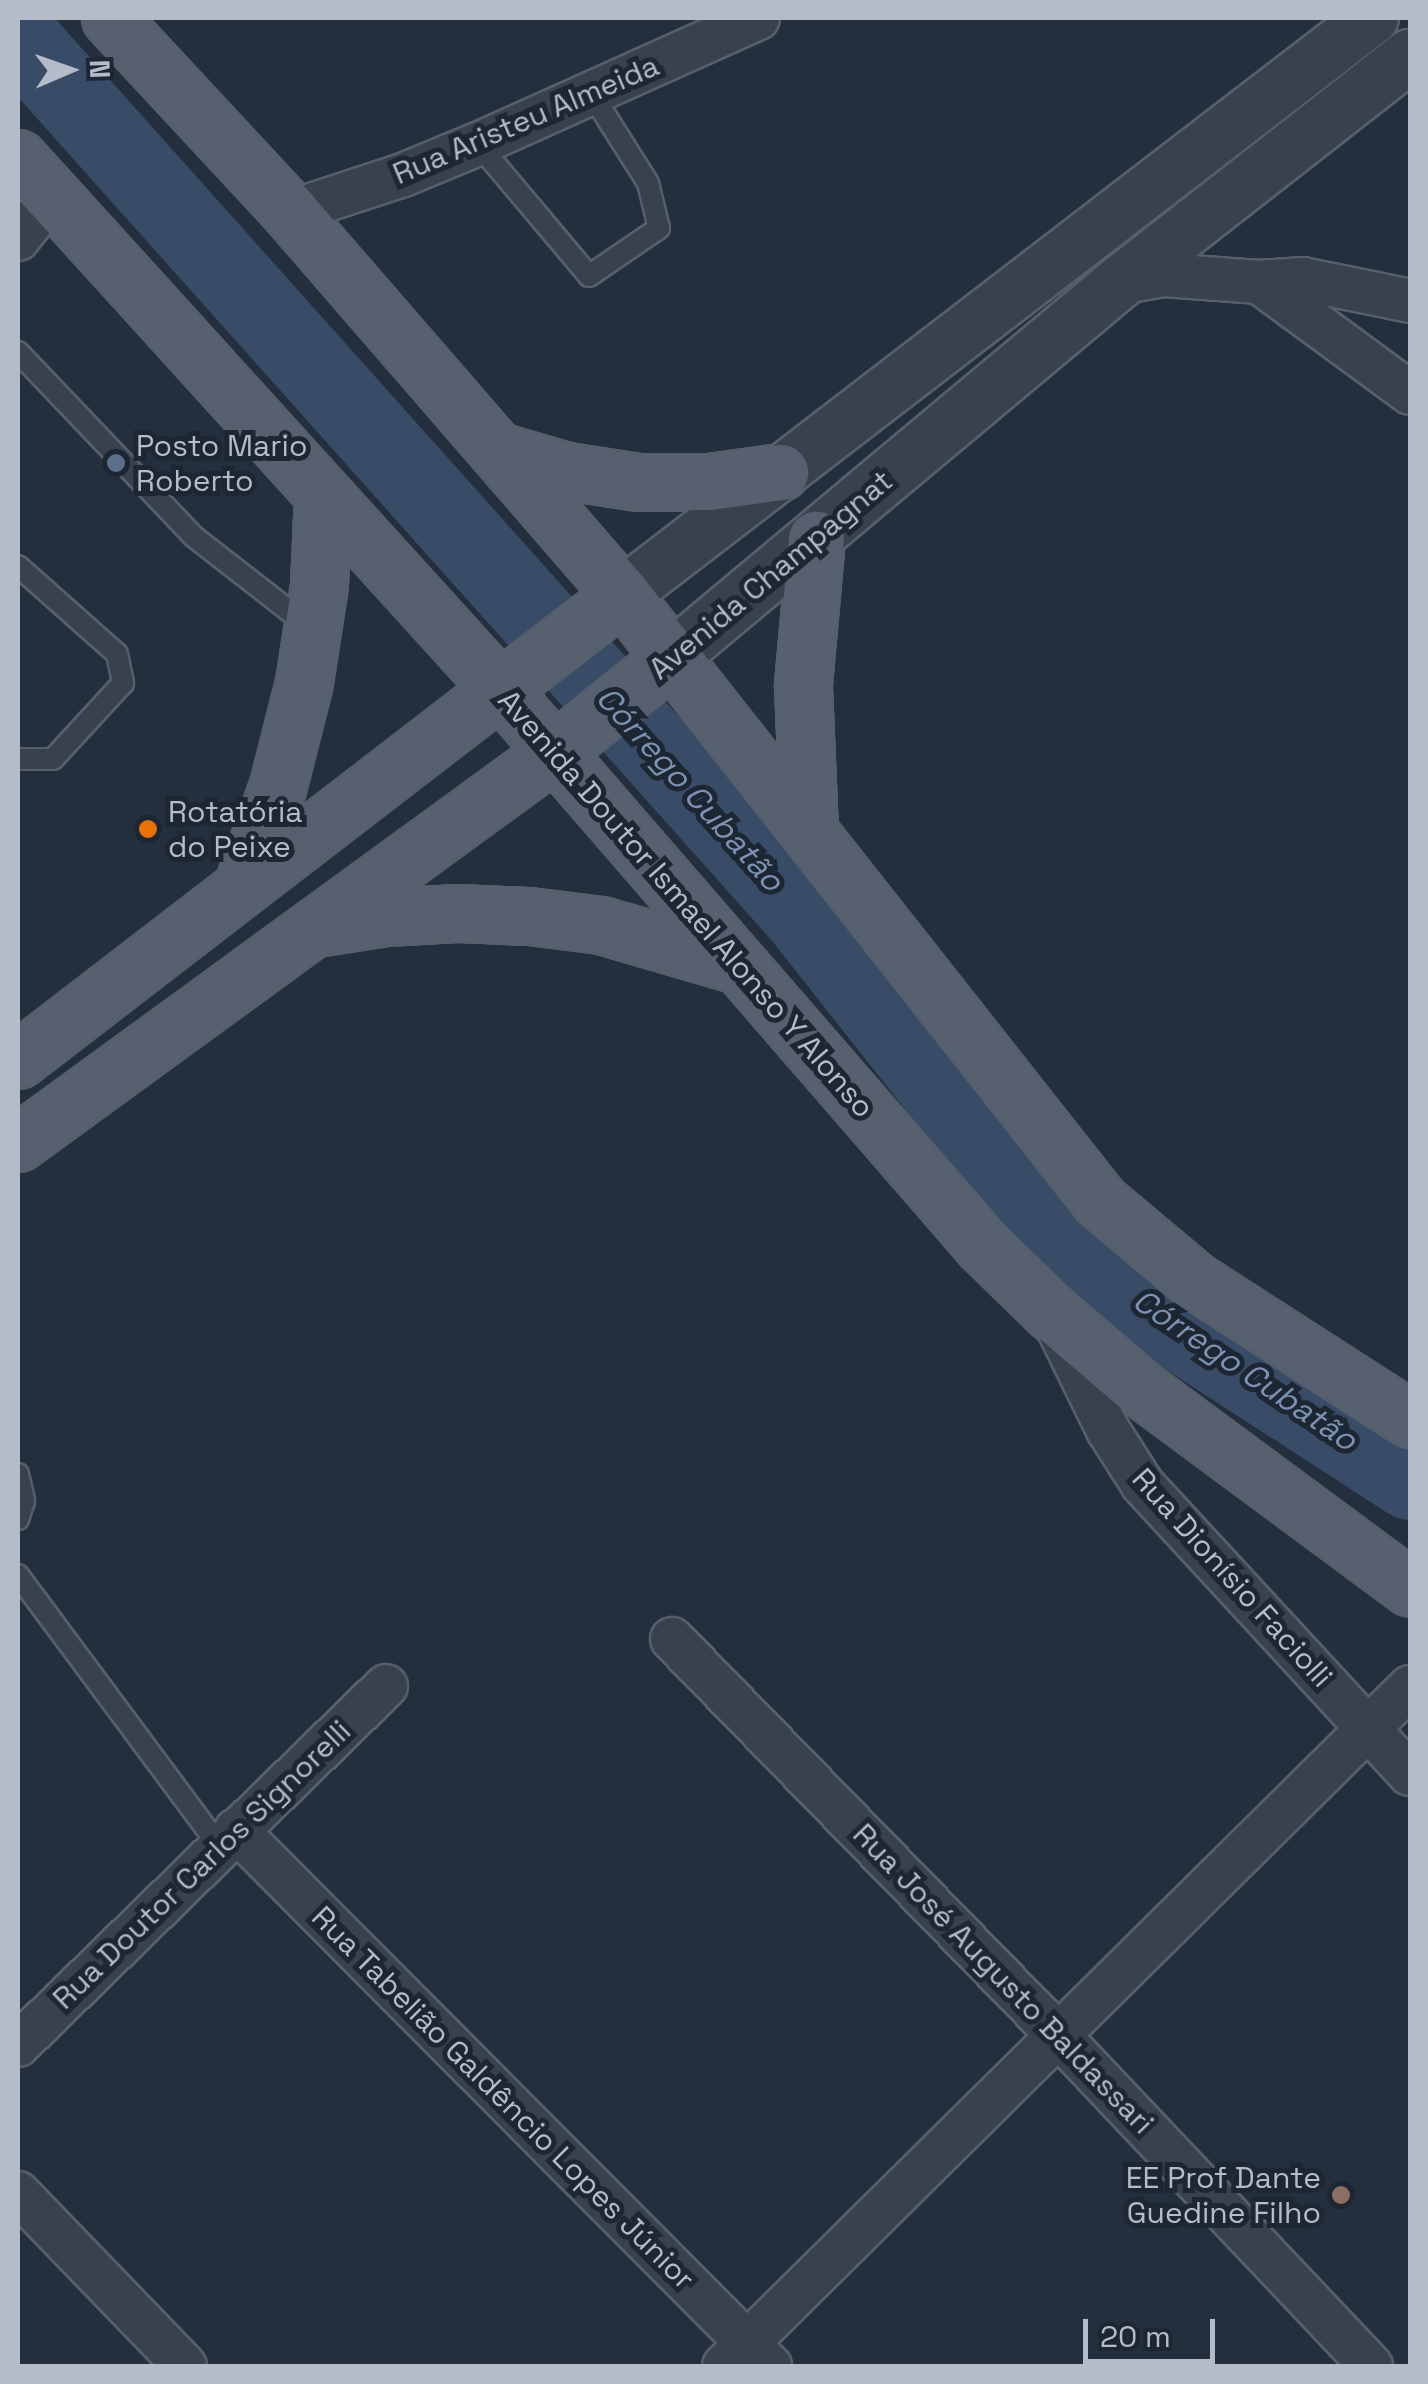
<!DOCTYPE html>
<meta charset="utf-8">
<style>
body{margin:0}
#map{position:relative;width:1428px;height:2384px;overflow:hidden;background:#242f3e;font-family:"Space Grotesk",sans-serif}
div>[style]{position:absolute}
.river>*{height:80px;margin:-40px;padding:0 40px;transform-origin:40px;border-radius:40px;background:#394c67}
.roads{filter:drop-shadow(2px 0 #565f6c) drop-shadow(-2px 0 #565f6c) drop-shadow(0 2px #565f6c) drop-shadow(0 -2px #565f6c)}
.service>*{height:20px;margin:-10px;padding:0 10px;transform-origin:10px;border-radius:10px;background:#38414e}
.minor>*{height:42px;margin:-21px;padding:0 21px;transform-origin:21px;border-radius:21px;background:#38414e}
.tertiary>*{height:52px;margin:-26px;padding:0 26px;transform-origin:26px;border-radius:26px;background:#38414e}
.primary>*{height:55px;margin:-27.5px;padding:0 27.5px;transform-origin:27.5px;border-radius:27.5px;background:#56606e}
.dots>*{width:28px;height:28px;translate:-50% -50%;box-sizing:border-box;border:5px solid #1d2633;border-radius:50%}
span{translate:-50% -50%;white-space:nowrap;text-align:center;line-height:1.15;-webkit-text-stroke:10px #1d2633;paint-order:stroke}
.street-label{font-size:30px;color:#b4bcc9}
.poi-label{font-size:30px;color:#b4bcc9}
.left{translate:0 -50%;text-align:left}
.right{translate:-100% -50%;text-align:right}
.water-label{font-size:32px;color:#7c92b1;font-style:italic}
.frame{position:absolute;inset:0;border:20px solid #b4bcc9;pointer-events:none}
.north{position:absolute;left:20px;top:20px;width:100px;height:100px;-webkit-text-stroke:8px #1d2633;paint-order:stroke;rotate:88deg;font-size:28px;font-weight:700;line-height:40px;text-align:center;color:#b4bcc9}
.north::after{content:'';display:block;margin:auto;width:35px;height:45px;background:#b4bcc9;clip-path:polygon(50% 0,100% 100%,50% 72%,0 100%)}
.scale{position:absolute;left:1083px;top:2319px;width:132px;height:45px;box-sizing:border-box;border:5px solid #b4bcc9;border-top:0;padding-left:12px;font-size:30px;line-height:35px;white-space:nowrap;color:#b4bcc9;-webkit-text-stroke:8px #1d2633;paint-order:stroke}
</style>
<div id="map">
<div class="river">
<div style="left:18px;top:37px;width:1175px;rotate:48.21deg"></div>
<div style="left:801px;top:913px;width:417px;rotate:51.7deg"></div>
<div style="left:1059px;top:1240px;width:151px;rotate:36.9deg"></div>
<div style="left:1180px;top:1331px;width:274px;rotate:32.9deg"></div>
</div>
<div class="roads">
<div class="service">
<div style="left:478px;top:144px;width:172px;rotate:49.9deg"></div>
<div style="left:589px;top:276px;width:85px;rotate:-34.4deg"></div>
<div style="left:659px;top:228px;width:46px;rotate:-103.7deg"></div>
<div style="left:648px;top:183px;width:107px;rotate:-122.3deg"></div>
<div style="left:18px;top:352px;width:254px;rotate:46.4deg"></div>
<div style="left:193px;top:536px;width:143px;rotate:37.9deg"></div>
<div style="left:18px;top:566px;width:132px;rotate:41.6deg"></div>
<div style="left:117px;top:654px;width:30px;rotate:78deg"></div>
<div style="left:123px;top:683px;width:103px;rotate:132.6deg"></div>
<div style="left:53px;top:759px;width:35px;rotate:180deg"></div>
<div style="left:18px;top:1474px;width:28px;rotate:77deg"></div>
<div style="left:24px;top:1501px;width:19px;rotate:108deg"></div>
<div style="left:18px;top:1575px;width:337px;rotate:53.4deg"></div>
</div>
<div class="minor">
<div style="left:290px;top:212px;width:119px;rotate:-18.1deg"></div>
<div style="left:403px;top:175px;width:81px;rotate:-22.5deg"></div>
<div style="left:478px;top:144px;width:307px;rotate:-24.2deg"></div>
<div style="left:18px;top:239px;width:56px;rotate:-51.5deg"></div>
<div style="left:1259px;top:282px;width:187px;rotate:36.3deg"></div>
<div style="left:1119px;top:283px;width:46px;rotate:-10.1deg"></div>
<div style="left:1164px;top:275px;width:95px;rotate:4.2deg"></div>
<div style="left:1259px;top:282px;width:44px;rotate:-3.9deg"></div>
<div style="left:1303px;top:279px;width:109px;rotate:11.6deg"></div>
<div style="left:1055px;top:1322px;width:120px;rotate:63.9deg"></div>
<div style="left:1108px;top:1430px;width:65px;rotate:57.5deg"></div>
<div style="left:1143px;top:1485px;width:393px;rotate:47.3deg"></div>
<div style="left:672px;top:1639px;width:554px;rotate:45.73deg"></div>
<div style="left:1059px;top:2036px;width:454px;rotate:46.6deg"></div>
<div style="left:236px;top:1830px;width:757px;rotate:45.11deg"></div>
<div style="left:18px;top:2045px;width:514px;rotate:-44.29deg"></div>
<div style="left:18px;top:2193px;width:240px;rotate:46deg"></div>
<div style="left:724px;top:2366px;width:965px;rotate:-44.71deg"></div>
</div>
<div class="tertiary">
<div style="left:622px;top:595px;width:946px;rotate:-37.57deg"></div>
<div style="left:672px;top:657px;width:583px;rotate:-39.92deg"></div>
<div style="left:1119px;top:283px;width:369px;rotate:-38deg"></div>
</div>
<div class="primary">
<div style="left:110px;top:18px;width:265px;rotate:47.1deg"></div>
<div style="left:290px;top:212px;width:507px;rotate:49.08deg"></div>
<div style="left:622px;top:595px;width:772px;rotate:51.73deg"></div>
<div style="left:1100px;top:1201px;width:123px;rotate:40deg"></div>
<div style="left:1194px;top:1280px;width:257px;rotate:32.8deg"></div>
<div style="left:18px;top:158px;width:716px;rotate:47.77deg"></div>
<div style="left:499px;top:688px;width:737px;rotate:49.07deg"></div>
<div style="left:982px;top:1245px;width:96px;rotate:44.2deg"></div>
<div style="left:1051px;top:1312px;width:117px;rotate:40.5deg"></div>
<div style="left:1140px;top:1388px;width:336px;rotate:36.5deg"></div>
<div style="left:498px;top:451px;width:72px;rotate:16.2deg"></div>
<div style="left:567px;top:471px;width:72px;rotate:8.8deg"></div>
<div style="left:638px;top:482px;width:71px"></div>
<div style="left:709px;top:482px;width:72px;rotate:-8deg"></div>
<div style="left:809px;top:829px;width:145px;rotate:-92.4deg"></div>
<div style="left:803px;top:684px;width:146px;rotate:-84.9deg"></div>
<div style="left:243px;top:884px;width:105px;rotate:-70.5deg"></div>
<div style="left:278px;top:785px;width:106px;rotate:-75.8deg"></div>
<div style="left:304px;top:682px;width:98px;rotate:-81.2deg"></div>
<div style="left:319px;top:585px;width:91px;rotate:-87.5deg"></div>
<div style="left:322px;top:927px;width:64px;rotate:-9deg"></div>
<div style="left:385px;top:917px;width:72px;rotate:-3.2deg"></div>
<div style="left:457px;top:913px;width:72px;rotate:2.4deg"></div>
<div style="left:529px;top:916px;width:73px;rotate:7.1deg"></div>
<div style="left:601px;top:925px;width:143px;rotate:16.3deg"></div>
<div style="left:18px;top:1060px;width:762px;rotate:-37.59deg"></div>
<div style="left:18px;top:1143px;width:662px;rotate:-36.09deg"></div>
<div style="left:553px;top:753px;width:153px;rotate:-38.9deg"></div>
</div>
</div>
<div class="dots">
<div style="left:116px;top:463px;background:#5c6f8a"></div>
<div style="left:148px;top:829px;background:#e8710a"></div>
<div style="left:1341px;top:2195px;background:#8d6e63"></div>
</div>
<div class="street-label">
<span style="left:526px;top:120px;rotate:-23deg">Rua Aristeu Almeida</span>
<span style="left:771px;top:575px;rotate:-40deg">Avenida Champagnat</span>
<span style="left:686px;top:904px;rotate:49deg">Avenida Doutor Ismael Alonso Y Alonso</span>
<span style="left:1232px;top:1578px;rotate:48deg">Rua Dionísio Faciolli</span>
<span style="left:202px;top:1865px;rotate:-44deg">Rua Doutor Carlos Signorelli</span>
<span style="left:1003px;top:1979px;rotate:46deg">Rua José Augusto Baldassari</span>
<span style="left:503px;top:2098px;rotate:45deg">Rua Tabelião Galdêncio Lopes Júnior</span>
</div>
<div class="poi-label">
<span class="left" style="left:136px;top:463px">Posto Mario<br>Roberto</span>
<span class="left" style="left:168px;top:829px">Rotatória<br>do Peixe</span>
<span class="right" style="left:1321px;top:2195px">EE Prof Dante<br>Guedine Filho</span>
</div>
<div class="water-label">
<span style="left:690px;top:789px;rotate:48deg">Córrego Cubatão</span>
<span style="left:1245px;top:1370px;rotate:34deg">Córrego Cubatão</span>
</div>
<div class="frame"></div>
<div class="north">N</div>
<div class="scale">20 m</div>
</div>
